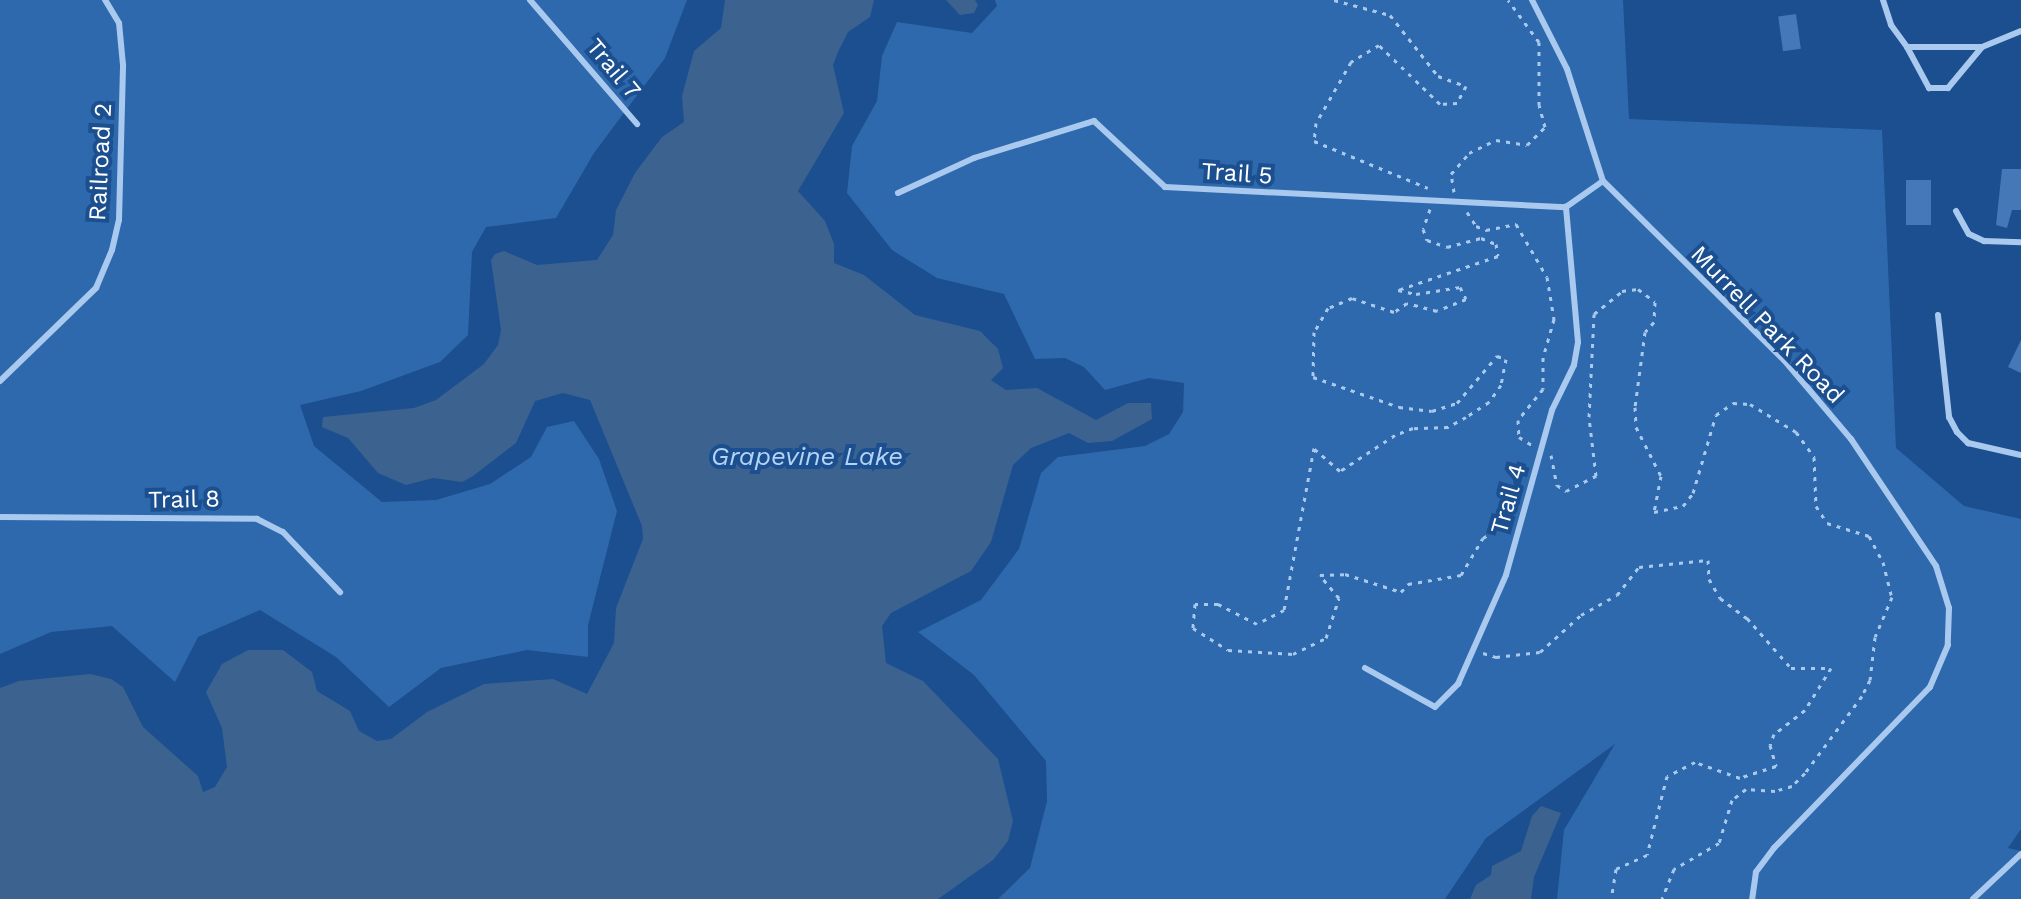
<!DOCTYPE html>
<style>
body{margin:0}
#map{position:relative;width:2021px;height:899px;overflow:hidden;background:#1b4f8f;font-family:"Work Sans",sans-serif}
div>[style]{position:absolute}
.green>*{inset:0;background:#2e69ad}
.water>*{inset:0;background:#3c6290}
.building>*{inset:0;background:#4478b7;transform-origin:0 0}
.path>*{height:3px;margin-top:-1.5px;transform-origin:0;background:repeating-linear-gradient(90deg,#a9c9ee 0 4px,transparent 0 10px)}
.lane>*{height:6px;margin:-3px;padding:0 3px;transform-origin:3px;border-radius:3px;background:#a9c9ee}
span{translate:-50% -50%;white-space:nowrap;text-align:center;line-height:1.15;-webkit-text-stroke:8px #1b4f8f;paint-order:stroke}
.street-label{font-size:24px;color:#fff}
.water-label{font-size:26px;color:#b5d3f5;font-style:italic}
</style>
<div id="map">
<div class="green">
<div style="clip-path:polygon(0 0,687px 0,665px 58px,594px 153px,556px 218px,486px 227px,472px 252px,468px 335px,440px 362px,361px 391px,300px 405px,314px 446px,382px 502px,436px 500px,490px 484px,531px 457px,547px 427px,574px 421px,599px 459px,617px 511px,588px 625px,588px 657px,527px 650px,441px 668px,389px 707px,336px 657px,260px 610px,198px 637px,175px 682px,112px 626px,51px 632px,0 654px)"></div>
<div style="clip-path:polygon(995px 0,1623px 0,1629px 119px,1882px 130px,1896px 448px,1964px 506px,2021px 519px,2021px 829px,2008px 848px,2021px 851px,2021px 899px,1557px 899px,1564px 830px,1615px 744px,1486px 838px,1445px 899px,998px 899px,1030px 868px,1047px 801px,1046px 761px,974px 675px,918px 632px,981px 600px,1019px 549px,1041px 473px,1058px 457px,1145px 446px,1169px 434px,1183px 412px,1184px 383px,1149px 378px,1105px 390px,1084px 367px,1065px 358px,1035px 359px,1004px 294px,937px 278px,892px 250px,847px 193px,852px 146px,877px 101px,882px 56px,897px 22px,972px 33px,997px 6px)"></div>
</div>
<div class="water">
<div style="clip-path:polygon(725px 0,874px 0,870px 17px,848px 32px,838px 52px,833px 65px,844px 113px,798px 191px,825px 221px,834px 244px,834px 263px,864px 275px,915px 315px,980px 331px,998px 349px,1003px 368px,991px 380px,1006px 390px,1037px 388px,1096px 420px,1128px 403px,1151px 403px,1152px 419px,1112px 441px,1088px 443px,1069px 433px,1031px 448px,1013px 465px,991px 542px,971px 571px,891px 613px,882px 626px,886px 663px,923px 681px,998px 759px,1013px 821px,1008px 841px,993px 860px,938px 899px,0 899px,0 688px,19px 681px,90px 674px,111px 679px,123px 687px,143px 727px,198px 776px,203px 792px,215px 787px,227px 767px,222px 728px,206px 692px,222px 664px,248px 650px,283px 650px,312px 672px,317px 691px,350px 711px,359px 731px,377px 741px,391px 739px,427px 712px,484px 684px,553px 679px,587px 694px,614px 643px,616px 608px,643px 539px,642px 526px,590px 400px,563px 393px,535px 401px,516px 443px,473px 476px,462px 482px,433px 478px,406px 485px,378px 473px,348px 438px,322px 427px,323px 417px,414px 408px,436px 400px,484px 364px,498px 345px,501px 330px,491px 260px,495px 254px,504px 251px,537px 265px,597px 260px,613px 235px,616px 210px,635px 173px,662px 137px,684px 122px,682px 96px,694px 51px,721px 28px)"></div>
<div style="clip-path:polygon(946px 0,975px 0,978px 5px,974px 13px,960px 15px)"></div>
<div style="clip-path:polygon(1541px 806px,1561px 813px,1534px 877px,1531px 899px,1470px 899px,1476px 885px,1491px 875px,1492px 866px,1521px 851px,1532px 816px)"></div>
</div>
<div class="building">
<div style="left:1796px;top:14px;width:35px;height:18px;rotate:82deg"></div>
<div style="clip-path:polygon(2002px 169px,2021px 169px,2021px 210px,2012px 210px,2007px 228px,1996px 225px)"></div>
<div style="left:1906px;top:180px;width:25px;height:45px"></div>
<div style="clip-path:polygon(2021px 340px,2021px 373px,2008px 367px)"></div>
</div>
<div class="path">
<div style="left:1334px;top:0;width:58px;rotate:15deg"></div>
<div style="left:1390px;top:15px;width:78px;rotate:51.8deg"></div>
<div style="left:1438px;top:76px;width:30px;rotate:20deg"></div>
<div style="left:1466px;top:86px;width:19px;rotate:118deg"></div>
<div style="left:1457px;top:103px;width:17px;rotate:177deg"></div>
<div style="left:1440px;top:104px;width:85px;rotate:-136deg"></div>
<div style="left:1379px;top:45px;width:33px;rotate:149deg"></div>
<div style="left:1351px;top:62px;width:70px;rotate:119.8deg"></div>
<div style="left:1316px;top:123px;width:18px;rotate:96deg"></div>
<div style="left:1314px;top:141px;width:123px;rotate:22.4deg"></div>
<div style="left:1454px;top:192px;width:18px;rotate:-99deg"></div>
<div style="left:1451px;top:174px;width:28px;rotate:-49deg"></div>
<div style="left:1469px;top:153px;width:30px;rotate:-26deg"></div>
<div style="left:1496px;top:140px;width:31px;rotate:9deg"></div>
<div style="left:1527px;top:145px;width:25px;rotate:-45deg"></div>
<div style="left:1545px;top:127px;width:23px;rotate:-105deg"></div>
<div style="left:1539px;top:105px;width:63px;rotate:-90deg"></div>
<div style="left:1539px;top:42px;width:52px;rotate:-126.4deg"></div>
<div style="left:1430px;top:209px;width:21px;rotate:109deg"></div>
<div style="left:1423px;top:229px;width:12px;rotate:70deg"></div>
<div style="left:1427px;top:240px;width:21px;rotate:19deg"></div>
<div style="left:1447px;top:247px;width:35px;rotate:-15deg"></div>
<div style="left:1481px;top:238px;width:16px;rotate:22deg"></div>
<div style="left:1496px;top:244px;width:12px;rotate:81deg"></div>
<div style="left:1498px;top:256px;width:106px;rotate:161.2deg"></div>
<div style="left:1398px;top:290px;width:18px;rotate:13deg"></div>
<div style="left:1416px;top:294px;width:45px;rotate:-9deg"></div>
<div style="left:1460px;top:287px;width:13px;rotate:63deg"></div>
<div style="left:1466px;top:299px;width:31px;rotate:158deg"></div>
<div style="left:1437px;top:311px;width:31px;rotate:-165deg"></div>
<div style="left:1407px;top:303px;width:16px;rotate:145deg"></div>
<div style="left:1394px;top:312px;width:44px;rotate:-161.6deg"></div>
<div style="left:1352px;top:298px;width:26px;rotate:157deg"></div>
<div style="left:1328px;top:308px;width:28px;rotate:120deg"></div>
<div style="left:1314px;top:332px;width:45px;rotate:91.3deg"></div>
<div style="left:1313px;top:377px;width:91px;rotate:19.2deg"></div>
<div style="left:1399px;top:407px;width:33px;rotate:7deg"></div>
<div style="left:1432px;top:411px;width:26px;rotate:-18deg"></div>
<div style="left:1457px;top:403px;width:62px;rotate:-49.6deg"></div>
<div style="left:1497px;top:356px;width:9px;rotate:18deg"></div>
<div style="left:1506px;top:359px;width:26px;rotate:101deg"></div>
<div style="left:1501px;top:385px;width:21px;rotate:125deg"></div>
<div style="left:1489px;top:402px;width:27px;rotate:147deg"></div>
<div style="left:1466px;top:417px;width:21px;rotate:151deg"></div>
<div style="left:1448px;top:427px;width:35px;rotate:178deg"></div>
<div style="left:1413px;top:428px;width:19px;rotate:159deg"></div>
<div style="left:1395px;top:435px;width:66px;rotate:146.8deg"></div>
<div style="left:1340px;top:471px;width:35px;rotate:-139deg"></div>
<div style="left:1314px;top:448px;width:165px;rotate:100.5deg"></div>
<div style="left:1284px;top:610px;width:30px;rotate:153deg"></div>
<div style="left:1257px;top:624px;width:44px;rotate:-152.9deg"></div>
<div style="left:1218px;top:604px;width:23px;rotate:180deg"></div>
<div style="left:1195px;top:604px;width:24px;rotate:95deg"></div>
<div style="left:1193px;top:628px;width:41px;rotate:32.2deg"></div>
<div style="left:1228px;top:650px;width:65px;rotate:3.5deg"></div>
<div style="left:1293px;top:654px;width:37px;rotate:-26deg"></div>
<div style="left:1326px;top:638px;width:42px;rotate:-72deg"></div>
<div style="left:1339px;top:598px;width:30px;rotate:-130deg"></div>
<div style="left:1320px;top:575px;width:25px;rotate:-2deg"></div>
<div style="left:1345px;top:574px;width:59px;rotate:17.8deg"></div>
<div style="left:1401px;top:592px;width:11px;rotate:-49deg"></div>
<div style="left:1408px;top:584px;width:54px;rotate:-9.6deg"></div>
<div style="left:1461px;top:575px;width:43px;rotate:-59.3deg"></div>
<div style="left:1483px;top:538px;width:23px;rotate:-31deg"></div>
<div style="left:1503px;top:526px;width:9px;rotate:63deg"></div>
<div style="left:1467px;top:212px;width:17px;rotate:57deg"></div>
<div style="left:1476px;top:226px;width:11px;rotate:22deg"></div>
<div style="left:1486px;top:230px;width:31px;rotate:-11deg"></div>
<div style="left:1516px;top:224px;width:61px;rotate:59.7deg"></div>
<div style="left:1547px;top:277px;width:43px;rotate:80.5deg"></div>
<div style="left:1554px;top:319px;width:41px;rotate:105.8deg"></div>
<div style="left:1543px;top:358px;width:31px;rotate:90deg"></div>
<div style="left:1543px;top:389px;width:40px;rotate:129deg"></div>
<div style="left:1518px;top:420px;width:17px;rotate:87deg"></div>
<div style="left:1519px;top:437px;width:15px;rotate:32deg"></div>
<div style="left:1551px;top:455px;width:31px;rotate:79deg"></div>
<div style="left:1557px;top:485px;width:11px;rotate:34deg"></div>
<div style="left:1566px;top:491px;width:34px;rotate:-27deg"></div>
<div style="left:1596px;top:476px;width:59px;rotate:-96.8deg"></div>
<div style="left:1589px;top:417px;width:103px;rotate:-87.2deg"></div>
<div style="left:1594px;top:314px;width:36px;rotate:-39deg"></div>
<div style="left:1622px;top:291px;width:16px;rotate:-7deg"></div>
<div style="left:1638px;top:289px;width:21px;rotate:37deg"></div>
<div style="left:1655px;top:302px;width:20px;rotate:93deg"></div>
<div style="left:1654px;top:322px;width:13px;rotate:132deg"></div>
<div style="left:1645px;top:332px;width:76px;rotate:97.6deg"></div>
<div style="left:1635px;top:407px;width:20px;rotate:87deg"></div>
<div style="left:1636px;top:427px;width:55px;rotate:63deg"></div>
<div style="left:1661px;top:476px;width:37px;rotate:101deg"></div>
<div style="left:1654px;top:512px;width:30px;rotate:-12deg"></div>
<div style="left:1683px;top:506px;width:16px;rotate:-52deg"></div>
<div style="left:1693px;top:493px;width:81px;rotate:-73.6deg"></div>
<div style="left:1716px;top:415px;width:21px;rotate:-35deg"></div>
<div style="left:1733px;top:403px;width:17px;rotate:3deg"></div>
<div style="left:1750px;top:404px;width:54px;rotate:31.3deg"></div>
<div style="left:1796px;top:432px;width:31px;rotate:54deg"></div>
<div style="left:1814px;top:457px;width:49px;rotate:87.7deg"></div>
<div style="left:1816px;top:506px;width:20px;rotate:57deg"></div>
<div style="left:1827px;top:523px;width:44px;rotate:17.2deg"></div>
<div style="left:1869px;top:536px;width:30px;rotate:62deg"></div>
<div style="left:1883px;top:562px;width:36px;rotate:76deg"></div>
<div style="left:1892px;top:597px;width:43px;rotate:113deg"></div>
<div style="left:1875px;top:637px;width:43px;rotate:96.6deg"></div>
<div style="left:1870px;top:680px;width:18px;rotate:117deg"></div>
<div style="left:1862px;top:696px;width:96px;rotate:126.5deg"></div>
<div style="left:1805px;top:773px;width:18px;rotate:135deg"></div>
<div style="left:1792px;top:786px;width:18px;rotate:164deg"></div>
<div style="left:1775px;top:791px;width:29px;rotate:-176deg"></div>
<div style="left:1746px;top:789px;width:18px;rotate:142deg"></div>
<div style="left:1732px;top:800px;width:45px;rotate:106.8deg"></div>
<div style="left:1719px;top:843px;width:52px;rotate:150deg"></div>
<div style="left:1674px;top:869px;width:32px;rotate:112deg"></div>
<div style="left:1483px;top:653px;width:14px;rotate:17deg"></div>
<div style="left:1496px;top:657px;width:44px;rotate:-6.5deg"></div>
<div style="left:1540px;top:652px;width:55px;rotate:-42.1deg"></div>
<div style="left:1581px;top:615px;width:41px;rotate:-29.1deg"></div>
<div style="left:1617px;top:595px;width:36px;rotate:-52deg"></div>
<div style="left:1639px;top:567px;width:69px;rotate:-5.8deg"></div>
<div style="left:1708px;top:560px;width:19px;rotate:87deg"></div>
<div style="left:1709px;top:579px;width:22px;rotate:60deg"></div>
<div style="left:1720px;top:598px;width:34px;rotate:37deg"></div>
<div style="left:1747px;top:618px;width:67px;rotate:48.7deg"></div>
<div style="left:1791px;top:668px;width:40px"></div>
<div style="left:1831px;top:668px;width:49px;rotate:121.8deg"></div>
<div style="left:1805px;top:710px;width:39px;rotate:142deg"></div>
<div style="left:1774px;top:734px;width:12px;rotate:110deg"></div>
<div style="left:1770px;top:745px;width:22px;rotate:74deg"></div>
<div style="left:1776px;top:766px;width:38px;rotate:162deg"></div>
<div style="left:1740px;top:778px;width:48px;rotate:-160.4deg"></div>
<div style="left:1695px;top:762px;width:31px;rotate:153deg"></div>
<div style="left:1667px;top:776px;width:81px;rotate:104.2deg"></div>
<div style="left:1647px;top:855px;width:34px;rotate:156deg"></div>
<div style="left:1616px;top:869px;width:30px;rotate:99deg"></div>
</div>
<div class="lane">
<div style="left:530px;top:0;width:164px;rotate:49.2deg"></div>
<div style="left:1532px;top:0;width:77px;rotate:63.1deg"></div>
<div style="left:1567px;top:69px;width:118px;rotate:72.2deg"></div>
<div style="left:1603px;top:181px;width:255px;rotate:44.7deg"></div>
<div style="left:1784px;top:360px;width:104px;rotate:49.7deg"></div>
<div style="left:1851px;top:439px;width:153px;rotate:56.2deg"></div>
<div style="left:1936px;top:566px;width:44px;rotate:72.8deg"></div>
<div style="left:1949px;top:608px;width:37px;rotate:92deg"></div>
<div style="left:1948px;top:645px;width:46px;rotate:113.2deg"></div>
<div style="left:1930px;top:687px;width:224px;rotate:134.1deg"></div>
<div style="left:1774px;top:848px;width:30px;rotate:127deg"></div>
<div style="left:1756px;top:872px;width:27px;rotate:98deg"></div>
<div style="left:1883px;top:0;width:26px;rotate:72deg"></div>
<div style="left:1891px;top:25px;width:27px;rotate:54deg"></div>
<div style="left:1907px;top:47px;width:75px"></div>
<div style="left:1982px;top:47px;width:42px;rotate:-22.3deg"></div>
<div style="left:1907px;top:47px;width:47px;rotate:61.8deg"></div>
<div style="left:1929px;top:88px;width:19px"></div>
<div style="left:1948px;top:88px;width:53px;rotate:-50.3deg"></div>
<div style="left:898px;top:193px;width:84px;rotate:-24.7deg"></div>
<div style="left:974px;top:158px;width:126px;rotate:-17.1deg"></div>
<div style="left:1094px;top:121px;width:97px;rotate:42.9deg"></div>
<div style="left:1165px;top:187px;width:401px;rotate:2.9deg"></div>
<div style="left:1566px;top:207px;width:45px;rotate:-35.1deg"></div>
<div style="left:1956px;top:211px;width:26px;rotate:61deg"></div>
<div style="left:1969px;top:234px;width:17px;rotate:25deg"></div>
<div style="left:1984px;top:241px;width:37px;rotate:2deg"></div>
<div style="left:1938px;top:315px;width:103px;rotate:83.8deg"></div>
<div style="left:1949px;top:417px;width:17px;rotate:62deg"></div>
<div style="left:1957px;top:432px;width:16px;rotate:45deg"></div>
<div style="left:1968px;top:443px;width:54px;rotate:12.8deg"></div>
<div style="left:0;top:381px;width:134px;rotate:-44.1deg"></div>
<div style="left:96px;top:288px;width:41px;rotate:-67.2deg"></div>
<div style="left:112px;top:250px;width:31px;rotate:-77deg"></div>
<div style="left:119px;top:220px;width:155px;rotate:-88.5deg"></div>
<div style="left:123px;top:65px;width:42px;rotate:-95.4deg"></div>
<div style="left:119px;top:23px;width:27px;rotate:-121deg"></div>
<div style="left:0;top:517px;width:257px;rotate:0.4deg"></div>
<div style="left:257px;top:519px;width:29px;rotate:27deg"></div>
<div style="left:283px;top:532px;width:83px;rotate:46.5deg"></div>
<div style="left:1365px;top:668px;width:80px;rotate:29.1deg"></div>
<div style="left:1435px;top:707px;width:33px;rotate:-45deg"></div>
<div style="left:1458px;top:684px;width:119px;rotate:-66.2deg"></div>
<div style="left:1506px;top:575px;width:171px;rotate:-74.4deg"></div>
<div style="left:1552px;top:410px;width:50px;rotate:-63.9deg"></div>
<div style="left:1574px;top:365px;width:23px;rotate:-80deg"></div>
<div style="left:1578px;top:342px;width:136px;rotate:-95.1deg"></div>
<div style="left:1973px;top:899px;width:66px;rotate:-43.2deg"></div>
</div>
<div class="street-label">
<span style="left:613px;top:69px;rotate:50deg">Trail 7</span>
<span style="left:101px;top:162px;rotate:-87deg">Railroad 2</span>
<span style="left:1237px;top:174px;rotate:4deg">Trail 5</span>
<span style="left:1767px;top:325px;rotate:46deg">Murrell Park Road</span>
<span style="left:1509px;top:499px;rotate:-74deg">Trail 4</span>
<span style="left:184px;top:500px;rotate:-1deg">Trail 8</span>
</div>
<div class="water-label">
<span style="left:807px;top:457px">Grapevine Lake</span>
</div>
</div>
